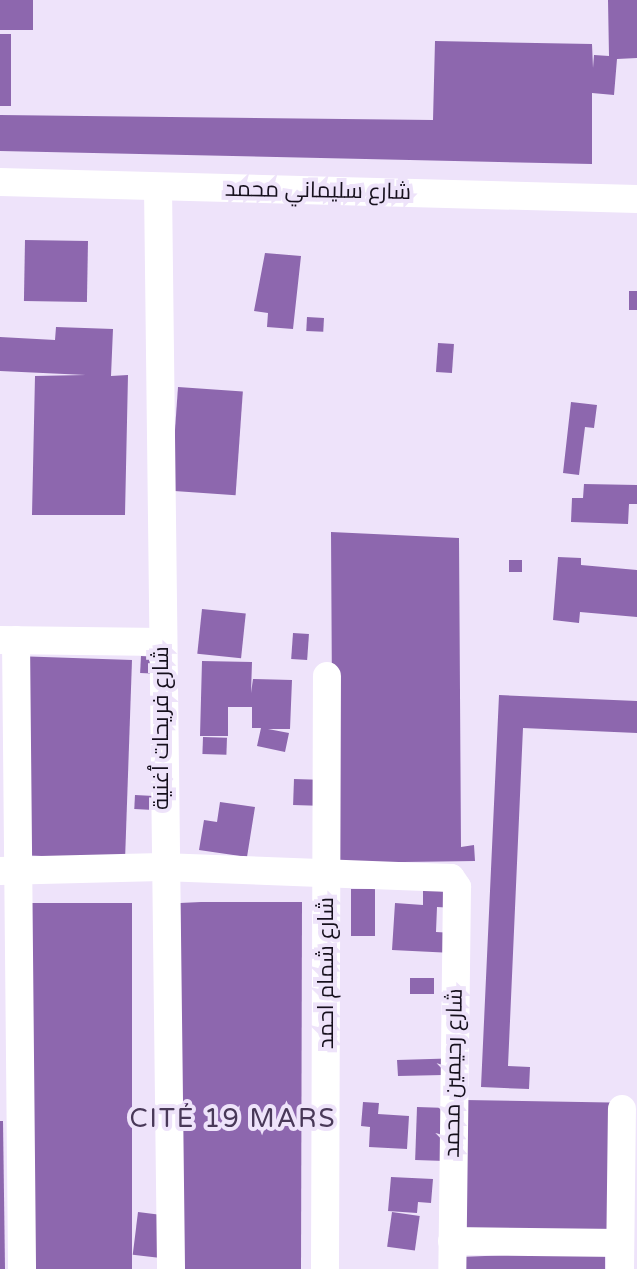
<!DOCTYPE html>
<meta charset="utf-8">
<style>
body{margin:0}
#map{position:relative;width:637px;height:1269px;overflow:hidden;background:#eee3fa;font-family:"Varela Round",Cairo,sans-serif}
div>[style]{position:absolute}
.building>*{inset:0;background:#8d67ae;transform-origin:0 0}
.minor>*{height:28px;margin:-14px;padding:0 14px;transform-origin:14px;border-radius:14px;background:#fff}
span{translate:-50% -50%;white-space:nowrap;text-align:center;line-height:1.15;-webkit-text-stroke:8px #eee3fa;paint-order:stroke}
.street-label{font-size:22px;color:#16101d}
.quarter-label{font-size:26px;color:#493958;letter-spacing:2px}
</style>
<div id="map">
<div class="building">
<div style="left:0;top:0;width:33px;height:30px"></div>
<div style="clip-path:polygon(608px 0,637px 0,637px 58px,617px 59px,614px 95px,592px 93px,592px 164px,0 151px,0 115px,433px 120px,435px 41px,592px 44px,593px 68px,594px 55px,609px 56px)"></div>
<div style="left:0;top:34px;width:11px;height:72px"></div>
<div style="left:25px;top:240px;width:63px;height:61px;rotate:1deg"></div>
<div style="clip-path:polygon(265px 253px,301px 256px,293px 329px,267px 327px,268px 313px,254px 311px)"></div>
<div style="left:629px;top:291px;width:8px;height:19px"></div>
<div style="left:307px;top:317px;width:17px;height:14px;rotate:3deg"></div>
<div style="clip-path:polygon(56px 327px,113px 329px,111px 376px,128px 375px,125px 515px,32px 515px,35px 376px,86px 375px,0 371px,0 337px,55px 340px)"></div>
<div style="left:438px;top:343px;width:16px;height:29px;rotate:4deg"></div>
<div style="left:178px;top:387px;width:65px;height:104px;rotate:4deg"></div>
<div style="clip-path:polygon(571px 402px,597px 405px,594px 428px,585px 427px,579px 475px,563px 473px)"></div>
<div style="clip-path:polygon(584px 484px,637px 485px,637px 504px,629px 504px,628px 524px,571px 522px,572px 498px,583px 498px)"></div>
<div style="clip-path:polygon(331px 532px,459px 538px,461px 847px,474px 845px,475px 861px,333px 863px)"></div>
<div style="clip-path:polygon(558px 557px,581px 558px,581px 565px,637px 570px,637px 617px,580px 612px,579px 623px,553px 620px)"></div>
<div style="left:522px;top:560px;width:12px;height:13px;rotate:90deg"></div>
<div style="left:202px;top:609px;width:44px;height:45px;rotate:6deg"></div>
<div style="left:293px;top:633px;width:16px;height:26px;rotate:4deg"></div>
<div style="left:141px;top:656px;width:17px;height:17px;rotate:3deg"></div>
<div style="left:132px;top:660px;width:199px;height:103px;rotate:92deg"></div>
<div style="clip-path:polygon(202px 661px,252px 662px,251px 693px,253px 679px,292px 680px,290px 729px,268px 729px,289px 733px,285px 752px,257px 746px,261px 728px,252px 728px,252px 707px,228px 707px,228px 736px,200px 736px)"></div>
<div style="clip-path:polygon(499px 695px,637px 701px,637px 733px,523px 728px,508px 1066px,530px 1067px,529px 1089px,481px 1087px)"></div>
<div style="left:203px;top:737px;width:24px;height:17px;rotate:2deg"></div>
<div style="left:294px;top:779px;width:32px;height:26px;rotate:2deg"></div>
<div style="left:135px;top:795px;width:19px;height:14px;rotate:3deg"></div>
<div style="clip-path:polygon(220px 802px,255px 807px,247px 857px,199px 850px,204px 820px,217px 822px)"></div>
<div style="left:351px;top:889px;width:24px;height:47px"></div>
<div style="clip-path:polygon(423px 890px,456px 892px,455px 908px,437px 907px,436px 932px,454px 933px,453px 953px,392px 950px,395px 903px,423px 905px)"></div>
<div style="clip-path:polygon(201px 902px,302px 902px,301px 1269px,183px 1269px,180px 903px)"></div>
<div style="left:27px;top:903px;width:105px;height:366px"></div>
<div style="left:410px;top:978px;width:24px;height:16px"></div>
<div style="clip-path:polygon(464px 1058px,443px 1075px,398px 1076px,397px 1060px)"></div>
<div style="left:465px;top:1100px;width:145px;height:134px;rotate:1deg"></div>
<div style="clip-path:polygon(363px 1102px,379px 1103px,378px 1114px,409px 1116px,407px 1149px,369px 1147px,370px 1127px,361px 1126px)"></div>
<div style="left:417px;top:1107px;width:38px;height:53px;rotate:2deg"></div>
<div style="clip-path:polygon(0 1121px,3px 1121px,5px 1269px,0 1269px)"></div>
<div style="clip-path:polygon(391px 1177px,433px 1179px,431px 1203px,418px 1202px,417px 1213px,388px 1211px)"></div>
<div style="left:138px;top:1212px;width:26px;height:43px;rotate:7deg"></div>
<div style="left:392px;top:1212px;width:28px;height:35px;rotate:8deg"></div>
<div style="clip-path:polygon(605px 1251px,605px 1269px,460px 1269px,460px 1257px)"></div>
</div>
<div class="minor">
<div style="left:0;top:182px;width:637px;rotate:1.53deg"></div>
<div style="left:158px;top:187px;width:1082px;rotate:89.31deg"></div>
<div style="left:0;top:640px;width:162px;rotate:0.7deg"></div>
<div style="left:16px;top:640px;width:629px;rotate:89.45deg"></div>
<div style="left:0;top:871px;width:162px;rotate:-1.4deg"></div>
<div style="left:162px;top:867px;width:289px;rotate:2.2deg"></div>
<div style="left:451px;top:878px;width:11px;rotate:56deg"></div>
<div style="left:457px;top:887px;width:382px;rotate:90.7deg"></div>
<div style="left:452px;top:1241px;width:168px;rotate:0.7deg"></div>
<div style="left:325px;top:1269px;width:593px;rotate:-89.81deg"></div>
<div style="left:620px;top:1269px;width:160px;rotate:-89.3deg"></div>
</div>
<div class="street-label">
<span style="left:318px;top:191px;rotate:1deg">شارع سليماني محمد</span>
<span style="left:162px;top:728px;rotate:-90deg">شارع فريحات ٱغنية</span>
<span style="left:327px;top:973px;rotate:-90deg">شارع شمام احمد</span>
<span style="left:454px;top:1073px;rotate:-89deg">شارع رحيمين محمد</span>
</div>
<div class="quarter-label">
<span style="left:233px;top:1119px">CITÉ 19 MARS</span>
</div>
</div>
